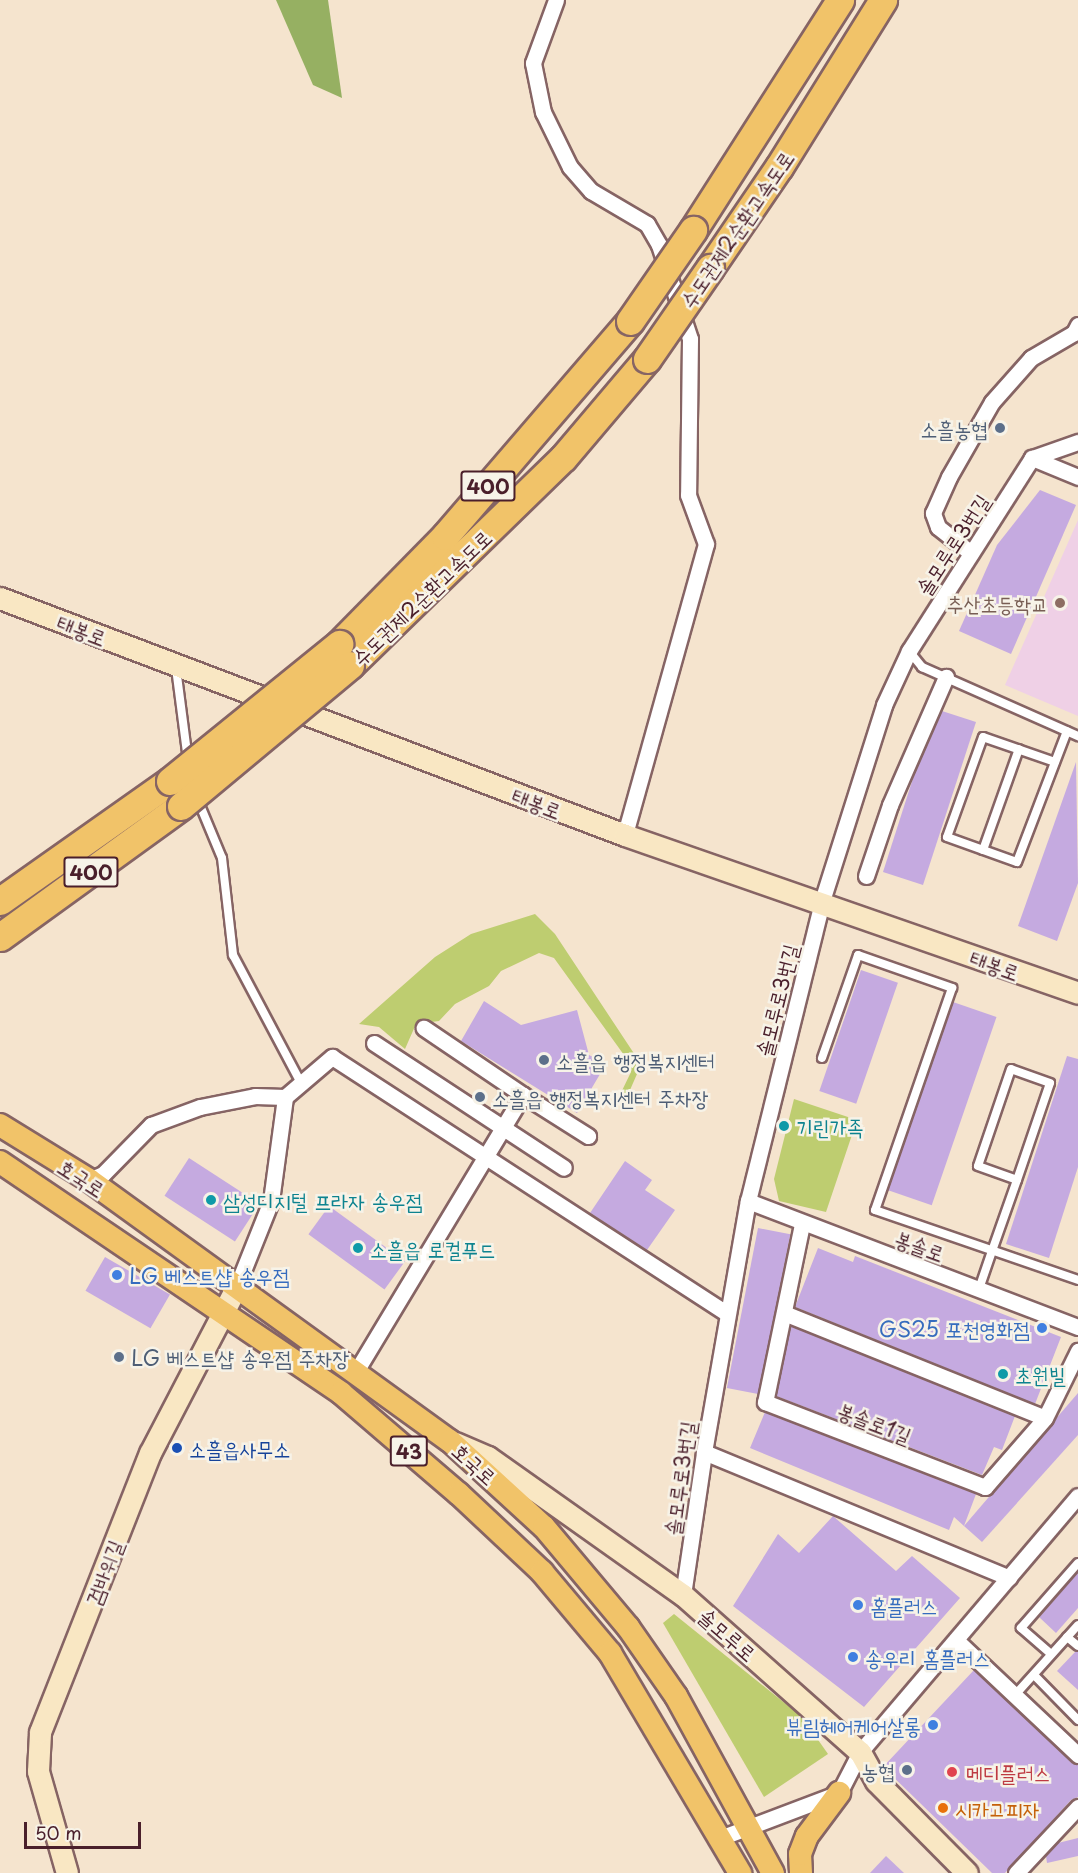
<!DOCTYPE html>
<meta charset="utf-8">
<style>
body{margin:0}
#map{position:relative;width:1078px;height:1873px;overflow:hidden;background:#f5e4ce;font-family:"Playpen Sans","Poor Story",sans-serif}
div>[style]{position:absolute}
.built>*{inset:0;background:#efd0e6}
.green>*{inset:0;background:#becd70}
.forest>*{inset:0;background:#96b062}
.building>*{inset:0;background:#c5aae0;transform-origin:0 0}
.roads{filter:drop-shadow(2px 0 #866464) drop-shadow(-2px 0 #866464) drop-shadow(0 2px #866464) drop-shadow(0 -2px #866464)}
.lane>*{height:8px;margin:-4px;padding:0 4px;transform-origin:4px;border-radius:4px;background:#fff}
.street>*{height:15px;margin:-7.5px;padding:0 7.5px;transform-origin:7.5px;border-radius:7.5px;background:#fff}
.secondary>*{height:21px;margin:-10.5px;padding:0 10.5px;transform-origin:10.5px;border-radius:10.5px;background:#f9e7c3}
.primary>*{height:22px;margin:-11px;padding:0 11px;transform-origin:11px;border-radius:11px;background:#f1c369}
.highway>*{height:27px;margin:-13.5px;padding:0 13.5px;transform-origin:13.5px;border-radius:13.5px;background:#f1c369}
.bridges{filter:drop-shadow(2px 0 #866464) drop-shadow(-2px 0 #866464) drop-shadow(0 2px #866464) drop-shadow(0 -2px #866464)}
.highway-bridge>*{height:27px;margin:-13.5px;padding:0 13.5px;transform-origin:13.5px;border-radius:13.5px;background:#f1c369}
.dots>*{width:16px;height:16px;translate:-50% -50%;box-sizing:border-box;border:3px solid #f7f3e8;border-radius:50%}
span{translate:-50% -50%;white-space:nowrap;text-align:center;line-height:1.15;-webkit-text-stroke:5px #f7f3e8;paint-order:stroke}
.shield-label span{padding:2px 4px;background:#f7f3e8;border:2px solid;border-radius:4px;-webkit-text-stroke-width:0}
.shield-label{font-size:20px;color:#4a1f2b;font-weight:700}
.street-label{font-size:21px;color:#4a1f2b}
.service-label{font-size:21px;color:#4e5e75}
.right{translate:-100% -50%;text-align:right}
.left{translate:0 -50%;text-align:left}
.education-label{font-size:21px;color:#785e54}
.culture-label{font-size:21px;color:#0d838f}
.shop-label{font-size:21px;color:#366cbe}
.transit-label{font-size:21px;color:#164399}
.health-label{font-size:21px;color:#be3a42}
.food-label{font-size:21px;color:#c56008}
.scale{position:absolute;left:24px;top:1822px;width:117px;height:27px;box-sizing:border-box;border:3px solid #4a1f2b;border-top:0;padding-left:8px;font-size:18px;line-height:21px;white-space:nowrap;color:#4a1f2b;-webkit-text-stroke:4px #f7f3e8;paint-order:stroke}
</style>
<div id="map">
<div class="built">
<div style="clip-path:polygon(1078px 520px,1078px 716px,1005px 685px)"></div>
</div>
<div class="green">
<div style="clip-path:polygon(535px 914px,555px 934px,635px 1055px,637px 1074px,623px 1106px,616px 1103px,631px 1072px,624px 1055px,554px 958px,539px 953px,501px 971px,489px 986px,455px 1004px,439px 1021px,416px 1024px,405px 1049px,379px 1027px,359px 1024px,435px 957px,471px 934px)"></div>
<div style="clip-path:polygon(794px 1099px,857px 1120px,826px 1212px,779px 1201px,774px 1179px)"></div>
<div style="clip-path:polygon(674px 1614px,802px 1717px,828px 1754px,764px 1797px,663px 1623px)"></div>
</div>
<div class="forest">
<div style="clip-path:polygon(276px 0,328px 0,342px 98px,313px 85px)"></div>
</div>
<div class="building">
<div style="clip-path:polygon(1040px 490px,1076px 505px,1011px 654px,959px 631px,997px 545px)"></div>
<div style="clip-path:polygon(942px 711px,976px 722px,923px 885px,883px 872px,915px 772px)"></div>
<div style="clip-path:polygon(1076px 762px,1078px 883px,1057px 941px,1018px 926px)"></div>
<div style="left:861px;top:970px;width:39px;height:128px;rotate:19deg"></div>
<div style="clip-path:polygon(484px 1001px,521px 1025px,577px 1010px,589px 1055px,606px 1064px,577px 1113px,461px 1041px)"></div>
<div style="left:953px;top:1002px;width:46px;height:199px;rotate:19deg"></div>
<div style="clip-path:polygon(1067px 1056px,1078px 1059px,1078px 1167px,1049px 1258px,1006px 1244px)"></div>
<div style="left:189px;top:1158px;width:84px;height:45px;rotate:33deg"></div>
<div style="clip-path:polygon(625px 1161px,652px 1180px,645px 1190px,675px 1210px,647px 1250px,590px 1213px)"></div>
<div style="left:329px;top:1206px;width:94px;height:35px;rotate:36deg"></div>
<div style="left:758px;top:1228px;width:33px;height:163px;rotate:11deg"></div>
<div style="clip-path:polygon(818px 1248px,853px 1262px,855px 1256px,1061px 1337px,1035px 1404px,795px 1307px)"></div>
<div style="left:105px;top:1257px;width:75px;height:39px;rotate:30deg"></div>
<div style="clip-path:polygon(791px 1326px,1015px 1416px,1002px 1450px,994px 1447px,982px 1475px,776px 1396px)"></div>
<div style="clip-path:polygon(1078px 1393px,1078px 1435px,982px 1542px,964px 1526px)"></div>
<div style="clip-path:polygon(765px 1412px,976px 1494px,964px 1526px,954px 1517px,949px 1530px,750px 1448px)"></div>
<div style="clip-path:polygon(833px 1516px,896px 1571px,912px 1556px,960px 1598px,864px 1707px,733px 1606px,778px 1534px,799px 1553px)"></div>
<div style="clip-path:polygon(1078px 1572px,1078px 1608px,1056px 1633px,1039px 1617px)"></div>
<div style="clip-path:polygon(1076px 1651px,1078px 1652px,1078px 1690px,1057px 1671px)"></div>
<div style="clip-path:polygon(974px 1670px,1078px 1765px,1078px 1797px,1071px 1800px,1005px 1873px,992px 1873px,883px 1767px)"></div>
<div style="clip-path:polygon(1078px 1838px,1078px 1856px,1047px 1863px,1046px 1856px,1058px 1843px)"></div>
<div style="clip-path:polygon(886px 1856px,904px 1873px,870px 1873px)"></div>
</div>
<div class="roads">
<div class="lane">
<div style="left:909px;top:651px;width:21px;rotate:51deg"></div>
<div style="left:922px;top:667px;width:171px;rotate:23.9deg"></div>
<div style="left:176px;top:668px;width:93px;rotate:82.6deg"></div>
<div style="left:1055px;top:762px;width:76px;rotate:-160.9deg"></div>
<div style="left:983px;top:737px;width:106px;rotate:109.8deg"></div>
<div style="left:947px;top:837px;width:74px;rotate:19.7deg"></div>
<div style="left:1017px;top:862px;width:140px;rotate:-69.1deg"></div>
<div style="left:197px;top:798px;width:65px;rotate:67.4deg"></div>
<div style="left:222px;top:858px;width:98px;rotate:83.5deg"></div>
<div style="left:233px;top:955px;width:145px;rotate:62deg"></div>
<div style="left:983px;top:850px;width:107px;rotate:-70.4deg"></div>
<div style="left:822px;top:1058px;width:109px;rotate:-70.7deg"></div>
<div style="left:858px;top:955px;width:100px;rotate:19.3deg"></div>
<div style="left:952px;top:988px;width:235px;rotate:109.1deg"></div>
<div style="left:875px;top:1210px;width:215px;rotate:19deg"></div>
<div style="left:979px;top:1289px;width:40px;rotate:-71.1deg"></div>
<div style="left:992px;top:1251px;width:75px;rotate:-70.6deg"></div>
<div style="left:1017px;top:1180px;width:102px;rotate:-71.2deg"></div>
<div style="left:1050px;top:1083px;width:41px;rotate:-160.3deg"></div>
<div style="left:1011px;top:1069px;width:102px;rotate:108.8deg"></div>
<div style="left:978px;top:1166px;width:41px;rotate:19.7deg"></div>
<div style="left:1067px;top:1637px;width:14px;rotate:39deg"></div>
<div style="left:1051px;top:1654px;width:40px;rotate:-139deg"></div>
<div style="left:1021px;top:1628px;width:86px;rotate:-48.8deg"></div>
<div style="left:1034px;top:1675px;width:63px;rotate:45.6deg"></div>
<div style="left:1015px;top:1695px;width:94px;rotate:-48deg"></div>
</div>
<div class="street">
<div style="left:556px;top:0;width:67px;rotate:110.1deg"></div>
<div style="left:533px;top:63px;width:50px;rotate:78.5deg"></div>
<div style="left:543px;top:112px;width:61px;rotate:63.9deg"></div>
<div style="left:570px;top:167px;width:32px;rotate:49deg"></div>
<div style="left:591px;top:191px;width:65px;rotate:30.5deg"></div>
<div style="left:647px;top:224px;width:24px;rotate:60deg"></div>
<div style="left:659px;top:245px;width:99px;rotate:71.7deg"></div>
<div style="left:690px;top:339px;width:156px;rotate:90.7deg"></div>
<div style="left:688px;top:495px;width:52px;rotate:69.8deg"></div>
<div style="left:706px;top:544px;width:302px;rotate:105.6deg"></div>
<div style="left:1032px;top:458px;width:50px;rotate:22.4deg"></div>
<div style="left:971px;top:553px;width:42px;rotate:-141.8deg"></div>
<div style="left:938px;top:527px;width:15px;rotate:-110deg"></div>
<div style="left:933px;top:513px;width:39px;rotate:-66deg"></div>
<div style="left:949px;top:477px;width:86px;rotate:-60.2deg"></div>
<div style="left:992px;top:402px;width:59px;rotate:-48.4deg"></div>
<div style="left:1031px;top:358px;width:50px;rotate:-30.2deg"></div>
<div style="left:1074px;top:333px;width:9px;rotate:-63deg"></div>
<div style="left:866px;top:876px;width:75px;rotate:-71.3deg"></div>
<div style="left:890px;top:805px;width:140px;rotate:-66.4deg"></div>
<div style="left:374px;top:1043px;width:227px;rotate:33.3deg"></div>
<div style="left:523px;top:1095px;width:77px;rotate:32.2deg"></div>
<div style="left:89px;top:1180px;width:15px;rotate:-23deg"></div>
<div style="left:103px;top:1174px;width:69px;rotate:-45.6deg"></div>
<div style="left:151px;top:1125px;width:52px;rotate:-20.2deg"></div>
<div style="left:200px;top:1107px;width:56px;rotate:-11.3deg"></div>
<div style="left:255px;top:1096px;width:30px;rotate:2deg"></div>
<div style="left:748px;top:1201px;width:353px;rotate:20.9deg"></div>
<div style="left:802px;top:1224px;width:182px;rotate:101.7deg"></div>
<div style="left:765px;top:1402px;width:236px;rotate:21.1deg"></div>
<div style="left:985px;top:1487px;width:91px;rotate:-49deg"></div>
<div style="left:1045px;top:1418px;width:75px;rotate:-63.8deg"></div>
<div style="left:237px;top:1286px;width:92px;rotate:-68.2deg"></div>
<div style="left:271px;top:1201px;width:105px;rotate:-82.3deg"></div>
<div style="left:285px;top:1097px;width:62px;rotate:-40.4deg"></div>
<div style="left:332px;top:1057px;width:471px;rotate:33deg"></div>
<div style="left:784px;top:1313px;width:281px;rotate:21.9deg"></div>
<div style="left:355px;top:1373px;width:325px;rotate:-58.9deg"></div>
<div style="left:523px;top:1095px;width:120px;rotate:-145.9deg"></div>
<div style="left:704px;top:1452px;width:330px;rotate:22.4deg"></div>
<div style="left:683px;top:1595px;width:145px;rotate:-81.6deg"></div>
<div style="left:704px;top:1452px;width:255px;rotate:-80.1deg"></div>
<div style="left:748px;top:1201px;width:309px;rotate:-76.1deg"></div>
<div style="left:822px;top:901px;width:206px;rotate:-72.4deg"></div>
<div style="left:884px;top:705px;width:60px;rotate:-65.2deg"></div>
<div style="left:909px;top:651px;width:229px;rotate:-57.5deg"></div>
<div style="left:1032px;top:458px;width:49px;rotate:-19.2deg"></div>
<div style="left:956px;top:1640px;width:168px;rotate:43.3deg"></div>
<div style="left:720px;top:1838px;width:127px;rotate:-20.7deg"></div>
<div style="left:839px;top:1793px;width:46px;rotate:-62.9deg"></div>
<div style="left:860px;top:1752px;width:336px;rotate:-49.6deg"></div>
<div style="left:1016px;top:1873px;width:91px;rotate:-46.8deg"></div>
</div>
<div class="secondary">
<div style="left:0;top:598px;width:668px;rotate:20.77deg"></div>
<div style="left:625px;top:835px;width:480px;rotate:19.2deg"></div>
<div style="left:455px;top:1443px;width:36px;rotate:23deg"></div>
<div style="left:488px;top:1457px;width:239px;rotate:35.3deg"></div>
<div style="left:683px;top:1595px;width:237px;rotate:41.6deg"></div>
<div style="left:860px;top:1752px;width:33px;rotate:61deg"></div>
<div style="left:876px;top:1781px;width:129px;rotate:45.3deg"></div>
<div style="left:67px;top:1873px;width:106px;rotate:-105.9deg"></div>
<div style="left:38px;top:1771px;width:39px;rotate:-87deg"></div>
<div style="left:40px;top:1732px;width:300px;rotate:-68.5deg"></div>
<div style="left:150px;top:1453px;width:188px;rotate:-62.5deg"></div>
</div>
<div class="primary">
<div style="left:0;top:1125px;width:105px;rotate:31.7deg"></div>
<div style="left:89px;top:1180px;width:445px;rotate:35.9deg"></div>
<div style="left:450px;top:1441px;width:127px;rotate:42.5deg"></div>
<div style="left:544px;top:1527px;width:131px;rotate:50deg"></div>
<div style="left:628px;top:1627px;width:84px;rotate:55.2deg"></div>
<div style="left:676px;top:1696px;width:202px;rotate:61.3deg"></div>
<div style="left:0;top:1162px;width:412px;rotate:34.1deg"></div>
<div style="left:341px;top:1393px;width:155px;rotate:40.6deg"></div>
<div style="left:459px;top:1494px;width:114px;rotate:43.2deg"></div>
<div style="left:542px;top:1572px;width:106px;rotate:50deg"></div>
<div style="left:610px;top:1653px;width:256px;rotate:59.4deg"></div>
<div style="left:801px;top:1873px;width:19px;rotate:-93deg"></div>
<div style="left:800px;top:1854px;width:19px;rotate:-69deg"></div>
<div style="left:807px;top:1836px;width:54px;rotate:-53.3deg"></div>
</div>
<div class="highway">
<div style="left:693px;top:230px;width:273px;rotate:-57.4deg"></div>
<div style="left:710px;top:268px;width:122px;rotate:-55.7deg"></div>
<div style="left:779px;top:167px;width:197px;rotate:-58.1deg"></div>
<div style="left:339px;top:644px;width:151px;rotate:-45.5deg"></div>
<div style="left:445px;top:536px;width:284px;rotate:-49.3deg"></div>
<div style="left:350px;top:665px;width:297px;rotate:-44.2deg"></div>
<div style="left:563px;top:458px;width:130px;rotate:-49.7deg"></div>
<div style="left:0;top:901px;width:208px;rotate:-35.2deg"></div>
<div style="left:0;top:937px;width:223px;rotate:-35.9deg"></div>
</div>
</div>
<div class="bridges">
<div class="highway-bridge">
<div style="left:630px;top:321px;width:111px;rotate:-55.3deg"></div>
<div style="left:647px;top:359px;width:111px;rotate:-55.3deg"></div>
<div style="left:170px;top:781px;width:218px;rotate:-39deg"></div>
<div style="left:181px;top:806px;width:220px;rotate:-39.8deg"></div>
</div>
</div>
<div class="dots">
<div style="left:1000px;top:428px;background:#5c6f8a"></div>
<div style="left:1060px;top:603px;background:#8d6e63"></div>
<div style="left:544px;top:1060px;background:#5c6f8a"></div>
<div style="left:480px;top:1097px;background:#5c6f8a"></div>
<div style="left:784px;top:1126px;background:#0f9aa8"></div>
<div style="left:211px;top:1200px;background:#0f9aa8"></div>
<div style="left:358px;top:1248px;background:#0f9aa8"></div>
<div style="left:117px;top:1275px;background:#3f7fe0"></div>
<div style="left:1042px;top:1328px;background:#3f7fe0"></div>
<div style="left:119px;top:1357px;background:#5c6f8a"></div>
<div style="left:1003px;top:1374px;background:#0f9aa8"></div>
<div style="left:177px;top:1448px;background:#1a4fb4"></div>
<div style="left:858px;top:1605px;background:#3f7fe0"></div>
<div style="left:853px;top:1657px;background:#3f7fe0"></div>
<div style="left:933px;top:1725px;background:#3f7fe0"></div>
<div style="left:907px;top:1770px;background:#5c6f8a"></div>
<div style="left:952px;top:1772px;background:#e0444e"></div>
<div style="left:943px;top:1808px;background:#e8710a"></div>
</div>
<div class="shield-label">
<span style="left:488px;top:486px">400</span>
<span style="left:91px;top:872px">400</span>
<span style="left:409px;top:1451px">43</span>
</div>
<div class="street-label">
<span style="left:736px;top:229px;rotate:-56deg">수도권제2순환고속도로</span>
<span style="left:952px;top:544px;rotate:-57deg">솔모루로3번길</span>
<span style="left:421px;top:597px;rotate:-44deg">수도권제2순환고속도로</span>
<span style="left:82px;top:629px;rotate:21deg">태봉로</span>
<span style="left:537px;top:802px;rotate:21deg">태봉로</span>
<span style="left:995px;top:964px;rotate:20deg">태봉로</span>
<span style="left:776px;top:1000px;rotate:-76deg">솔모루로3번길</span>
<span style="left:82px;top:1177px;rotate:33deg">호국로</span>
<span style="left:920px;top:1245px;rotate:20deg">봉솔로</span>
<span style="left:875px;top:1422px;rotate:21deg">봉솔로1길</span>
<span style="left:475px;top:1463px;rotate:42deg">호국로</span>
<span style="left:679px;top:1478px;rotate:-82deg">솔모루로3번길</span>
<span style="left:103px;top:1572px;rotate:-69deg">검바위길</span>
<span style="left:728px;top:1634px;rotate:41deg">솔모루로</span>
</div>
<div class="service-label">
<span class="right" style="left:988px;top:428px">소흘농협</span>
<span class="left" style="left:556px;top:1060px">소흘읍 행정복지센터</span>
<span class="left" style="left:492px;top:1097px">소흘읍 행정복지센터 주차장</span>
<span class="left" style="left:131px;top:1357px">LG 베스트샵 송우점 주차장</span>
<span class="right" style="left:895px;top:1770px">농협</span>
</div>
<div class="education-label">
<span class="right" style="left:1048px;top:603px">추산초등학교</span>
</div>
<div class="culture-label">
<span class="left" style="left:796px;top:1126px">기린가족</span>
<span class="left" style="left:223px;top:1200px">삼성디지털 프라자 송우점</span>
<span class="left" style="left:370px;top:1248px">소흘읍 로컬푸드</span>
<span class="left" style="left:1015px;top:1374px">초원빌</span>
</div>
<div class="shop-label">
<span class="left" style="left:129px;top:1275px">LG 베스트샵 송우점</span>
<span class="right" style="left:1030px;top:1328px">GS25 포천영화점</span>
<span class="left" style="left:870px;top:1605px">홈플러스</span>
<span class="left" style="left:865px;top:1657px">송우리 홈플러스</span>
<span class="right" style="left:921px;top:1725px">뷰림헤어케어살롱</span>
</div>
<div class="transit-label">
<span class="left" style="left:189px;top:1448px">소흘읍사무소</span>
</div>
<div class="health-label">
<span class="left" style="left:966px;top:1772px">메디플러스</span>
</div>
<div class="food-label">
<span class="left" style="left:955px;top:1808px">시카고피자</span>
</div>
<div class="scale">50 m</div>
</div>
